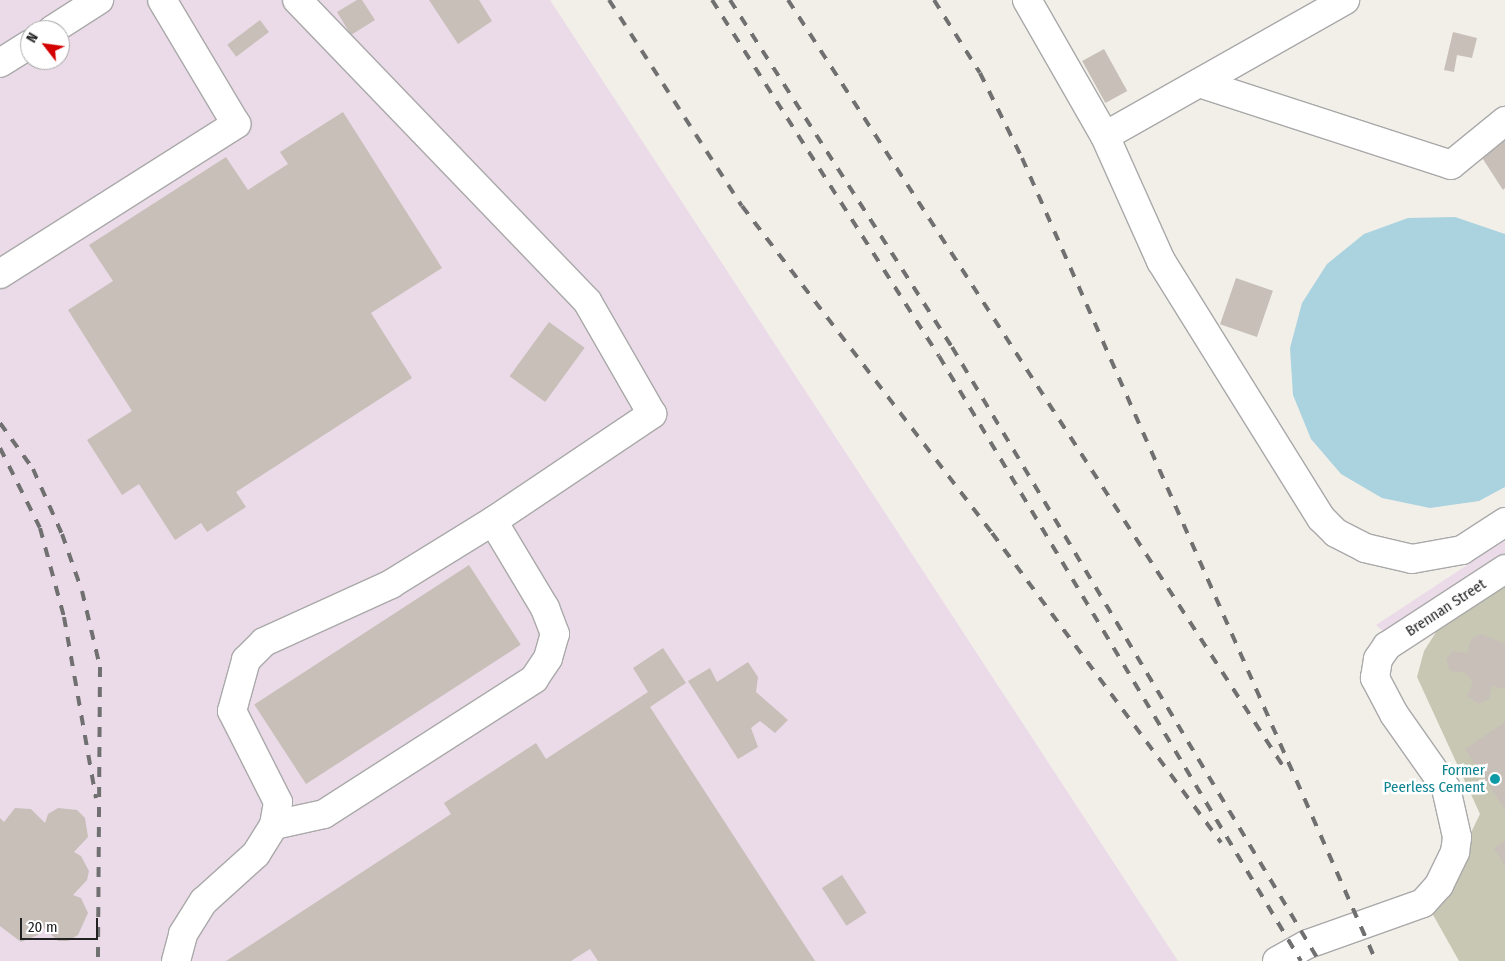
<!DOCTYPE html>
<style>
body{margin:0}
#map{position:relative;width:1505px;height:961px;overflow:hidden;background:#f2efe9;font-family:"Fira Sans Condensed",sans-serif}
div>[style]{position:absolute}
.industrial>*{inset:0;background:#ebdbe8}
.construction>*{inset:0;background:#c7c7b4}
.water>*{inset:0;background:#aad3df}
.building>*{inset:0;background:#c7bfb8;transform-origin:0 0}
.roads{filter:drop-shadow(1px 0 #a9a9a9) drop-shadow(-1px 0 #a9a9a9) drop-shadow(0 1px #a9a9a9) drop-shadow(0 -1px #a9a9a9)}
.minor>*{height:28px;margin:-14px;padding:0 14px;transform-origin:14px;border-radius:14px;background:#fff}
.rail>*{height:4px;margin-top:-2px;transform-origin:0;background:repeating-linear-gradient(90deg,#707070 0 10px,transparent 0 20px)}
.dots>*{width:14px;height:14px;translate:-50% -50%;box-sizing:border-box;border:2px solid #fff;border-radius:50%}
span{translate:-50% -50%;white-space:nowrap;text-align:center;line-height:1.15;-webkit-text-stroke:5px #fff;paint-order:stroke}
.street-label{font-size:15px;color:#222}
.culture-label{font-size:15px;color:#0d838f}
.right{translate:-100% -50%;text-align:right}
.north{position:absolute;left:20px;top:20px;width:50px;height:50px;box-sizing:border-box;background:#fff;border:1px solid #a7a7a7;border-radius:50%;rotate:300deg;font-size:14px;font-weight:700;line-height:20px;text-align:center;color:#222}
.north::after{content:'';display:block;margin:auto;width:18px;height:22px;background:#d40000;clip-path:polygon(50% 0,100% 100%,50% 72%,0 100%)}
.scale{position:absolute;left:20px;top:918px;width:78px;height:22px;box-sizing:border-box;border:2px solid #222;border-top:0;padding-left:6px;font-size:15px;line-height:18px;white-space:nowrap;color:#222;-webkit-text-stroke:4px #fff;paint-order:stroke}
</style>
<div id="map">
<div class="industrial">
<div style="clip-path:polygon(evenodd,0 0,550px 0,1178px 961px,0 961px,0 0,30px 30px,60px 30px,60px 60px,30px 60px,30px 30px)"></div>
<div style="clip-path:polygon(1505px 540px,1505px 569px,1397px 644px,1376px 625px)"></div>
</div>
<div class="construction">
<div style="clip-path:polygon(1505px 574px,1505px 961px,1459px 961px,1432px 913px,1480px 814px,1417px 677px,1424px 651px,1438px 629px,1466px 601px)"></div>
</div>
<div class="water">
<div style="clip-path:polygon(1455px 217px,1505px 234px,1505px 487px,1479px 501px,1430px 508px,1382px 498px,1341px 474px,1311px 439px,1293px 395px,1290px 348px,1302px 303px,1327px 264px,1364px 234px,1408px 218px)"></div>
</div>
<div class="building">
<div style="clip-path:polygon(357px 0,362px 0,375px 20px,351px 35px,337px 12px)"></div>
<div style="clip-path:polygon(429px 0,479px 0,492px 21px,458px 44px)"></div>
<div style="left:260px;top:20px;width:15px;height:41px;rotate:53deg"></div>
<div style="clip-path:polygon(1453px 32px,1477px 38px,1472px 58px,1457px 55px,1454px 72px,1444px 70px)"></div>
<div style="left:1104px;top:49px;width:48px;height:25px;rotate:61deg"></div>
<div style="clip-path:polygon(343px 112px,442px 268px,371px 313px,412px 378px,236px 492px,246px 507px,207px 532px,201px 523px,175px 540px,139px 484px,122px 495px,87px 440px,132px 411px,68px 310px,113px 281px,89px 245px,226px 157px,248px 190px,288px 164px,280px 152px)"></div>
<div style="clip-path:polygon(1505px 136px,1505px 188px,1503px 190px,1479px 153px)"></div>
<div style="left:1236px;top:278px;width:39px;height:49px;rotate:19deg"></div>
<div style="left:549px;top:322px;width:44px;height:67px;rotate:36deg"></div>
<div style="left:469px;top:565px;width:95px;height:256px;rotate:57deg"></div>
<div style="clip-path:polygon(1481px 634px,1505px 644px,1505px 689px,1492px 686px,1489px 699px,1479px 704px,1467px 696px,1473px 682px,1464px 672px,1450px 671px,1446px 660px,1452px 651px,1467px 653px,1471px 639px)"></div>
<div style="clip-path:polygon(663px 648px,686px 683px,650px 707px,815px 961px,598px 961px,590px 949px,571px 961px,226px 961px,451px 814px,444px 803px,536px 743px,546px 759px,648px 692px,633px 668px)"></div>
<div style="clip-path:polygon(748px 662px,758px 677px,756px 692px,788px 720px,775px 733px,760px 721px,751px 728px,758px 747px,738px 759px,688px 681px,710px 668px,717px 682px)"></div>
<div style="clip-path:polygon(1505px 722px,1505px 810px,1465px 749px)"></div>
<div style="clip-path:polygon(15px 808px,31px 809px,45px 823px,48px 814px,58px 808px,77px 810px,85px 818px,88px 837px,74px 852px,81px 856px,89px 871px,87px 880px,73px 895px,81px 898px,88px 913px,78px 935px,68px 941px,58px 941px,43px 927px,38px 935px,21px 942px,0 926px,0 818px,4px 822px)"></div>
<div style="clip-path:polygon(1505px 841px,1505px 866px,1494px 848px)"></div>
<div style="left:842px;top:875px;width:45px;height:24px;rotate:57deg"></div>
</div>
<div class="roads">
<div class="minor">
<div style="left:1027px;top:0;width:157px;rotate:60.2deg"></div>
<div style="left:1105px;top:136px;width:276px;rotate:-29.5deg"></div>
<div style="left:52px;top:30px;width:56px;rotate:-32.6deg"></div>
<div style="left:0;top:63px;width:36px;rotate:-32deg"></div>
<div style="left:1199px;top:83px;width:265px;rotate:18deg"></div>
<div style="left:1451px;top:165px;width:70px;rotate:-39.2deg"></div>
<div style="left:1105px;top:136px;width:137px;rotate:65.9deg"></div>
<div style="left:1161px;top:261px;width:303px;rotate:58.1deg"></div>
<div style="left:1321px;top:518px;width:21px;rotate:45deg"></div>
<div style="left:1336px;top:533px;width:33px;rotate:27deg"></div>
<div style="left:1365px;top:548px;width:48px;rotate:13.2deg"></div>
<div style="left:1412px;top:559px;width:51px;rotate:-10.2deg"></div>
<div style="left:1462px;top:550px;width:51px;rotate:-33.1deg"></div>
<div style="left:0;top:274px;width:280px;rotate:-32.4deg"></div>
<div style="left:236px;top:124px;width:144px;rotate:-120.8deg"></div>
<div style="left:274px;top:825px;width:51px;rotate:-12.4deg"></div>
<div style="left:324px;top:814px;width:250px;rotate:-32.7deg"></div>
<div style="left:534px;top:679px;width:25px;rotate:-56deg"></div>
<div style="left:548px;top:658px;width:25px;rotate:-74deg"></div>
<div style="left:555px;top:634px;width:28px;rotate:-111deg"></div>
<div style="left:545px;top:608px;width:101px;rotate:-120.9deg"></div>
<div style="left:176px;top:961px;width:28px;rotate:-75deg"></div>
<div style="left:183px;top:934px;width:39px;rotate:-58deg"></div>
<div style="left:204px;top:901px;width:70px;rotate:-42.1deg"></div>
<div style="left:256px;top:854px;width:34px;rotate:-58deg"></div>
<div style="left:274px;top:825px;width:23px;rotate:-80deg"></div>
<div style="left:278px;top:802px;width:102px;rotate:-116.8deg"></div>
<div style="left:232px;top:711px;width:53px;rotate:-74.6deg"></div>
<div style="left:246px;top:660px;width:25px;rotate:-45deg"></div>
<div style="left:264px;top:642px;width:140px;rotate:-24.5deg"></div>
<div style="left:391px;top:584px;width:120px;rotate:-31.7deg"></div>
<div style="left:493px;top:521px;width:192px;rotate:-33.9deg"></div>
<div style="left:652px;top:414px;width:130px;rotate:-119.9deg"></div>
<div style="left:587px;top:301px;width:418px;rotate:-133.9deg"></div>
<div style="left:1277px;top:961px;width:35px;rotate:-29deg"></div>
<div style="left:1308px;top:944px;width:122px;rotate:-19.6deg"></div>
<div style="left:1423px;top:903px;width:24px;rotate:-48deg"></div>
<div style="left:1439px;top:885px;width:37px;rotate:-64deg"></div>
<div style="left:1455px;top:852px;width:15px;rotate:-82deg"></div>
<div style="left:1457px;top:837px;width:50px;rotate:-102.7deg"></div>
<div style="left:1446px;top:788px;width:90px;rotate:-125.1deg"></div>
<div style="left:1394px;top:714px;width:41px;rotate:-117.8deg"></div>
<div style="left:1375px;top:678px;width:19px;rotate:-81deg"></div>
<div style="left:1378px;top:659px;width:16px;rotate:-55deg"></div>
<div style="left:1387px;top:646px;width:141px;rotate:-33.1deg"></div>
</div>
</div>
<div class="rail">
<div style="left:609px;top:0;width:245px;rotate:57.2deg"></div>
<div style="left:742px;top:206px;width:412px;rotate:52.6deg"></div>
<div style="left:992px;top:533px;width:385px;rotate:53.5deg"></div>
<div style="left:712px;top:0;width:422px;rotate:57.5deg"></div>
<div style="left:939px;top:356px;width:705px;rotate:59.11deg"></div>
<div style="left:730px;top:0;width:412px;rotate:57.4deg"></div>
<div style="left:952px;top:347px;width:715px;rotate:59.13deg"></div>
<div style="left:788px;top:0;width:912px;rotate:57.13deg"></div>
<div style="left:934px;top:0;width:86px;rotate:57.8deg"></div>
<div style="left:980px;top:73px;width:95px;rotate:63.7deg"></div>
<div style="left:1022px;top:158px;width:878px;rotate:66.21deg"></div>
<div style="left:0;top:423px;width:57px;rotate:54.3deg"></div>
<div style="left:33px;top:469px;width:71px;rotate:66deg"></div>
<div style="left:62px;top:534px;width:60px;rotate:70.7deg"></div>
<div style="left:82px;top:591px;width:78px;rotate:76.7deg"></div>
<div style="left:100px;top:667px;width:294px;rotate:90.4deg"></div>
<div style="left:0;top:448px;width:89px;rotate:63.4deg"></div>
<div style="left:40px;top:528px;width:92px;rotate:74.9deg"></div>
<div style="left:64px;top:617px;width:184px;rotate:80deg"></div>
</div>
<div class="dots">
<div style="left:1495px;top:779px;background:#0f9aa8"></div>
</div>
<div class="street-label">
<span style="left:1446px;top:608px;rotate:-33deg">Brennan Street</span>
</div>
<div class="culture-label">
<span class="right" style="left:1485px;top:779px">Former<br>Peerless Cement</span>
</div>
<div class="north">N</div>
<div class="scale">20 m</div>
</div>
